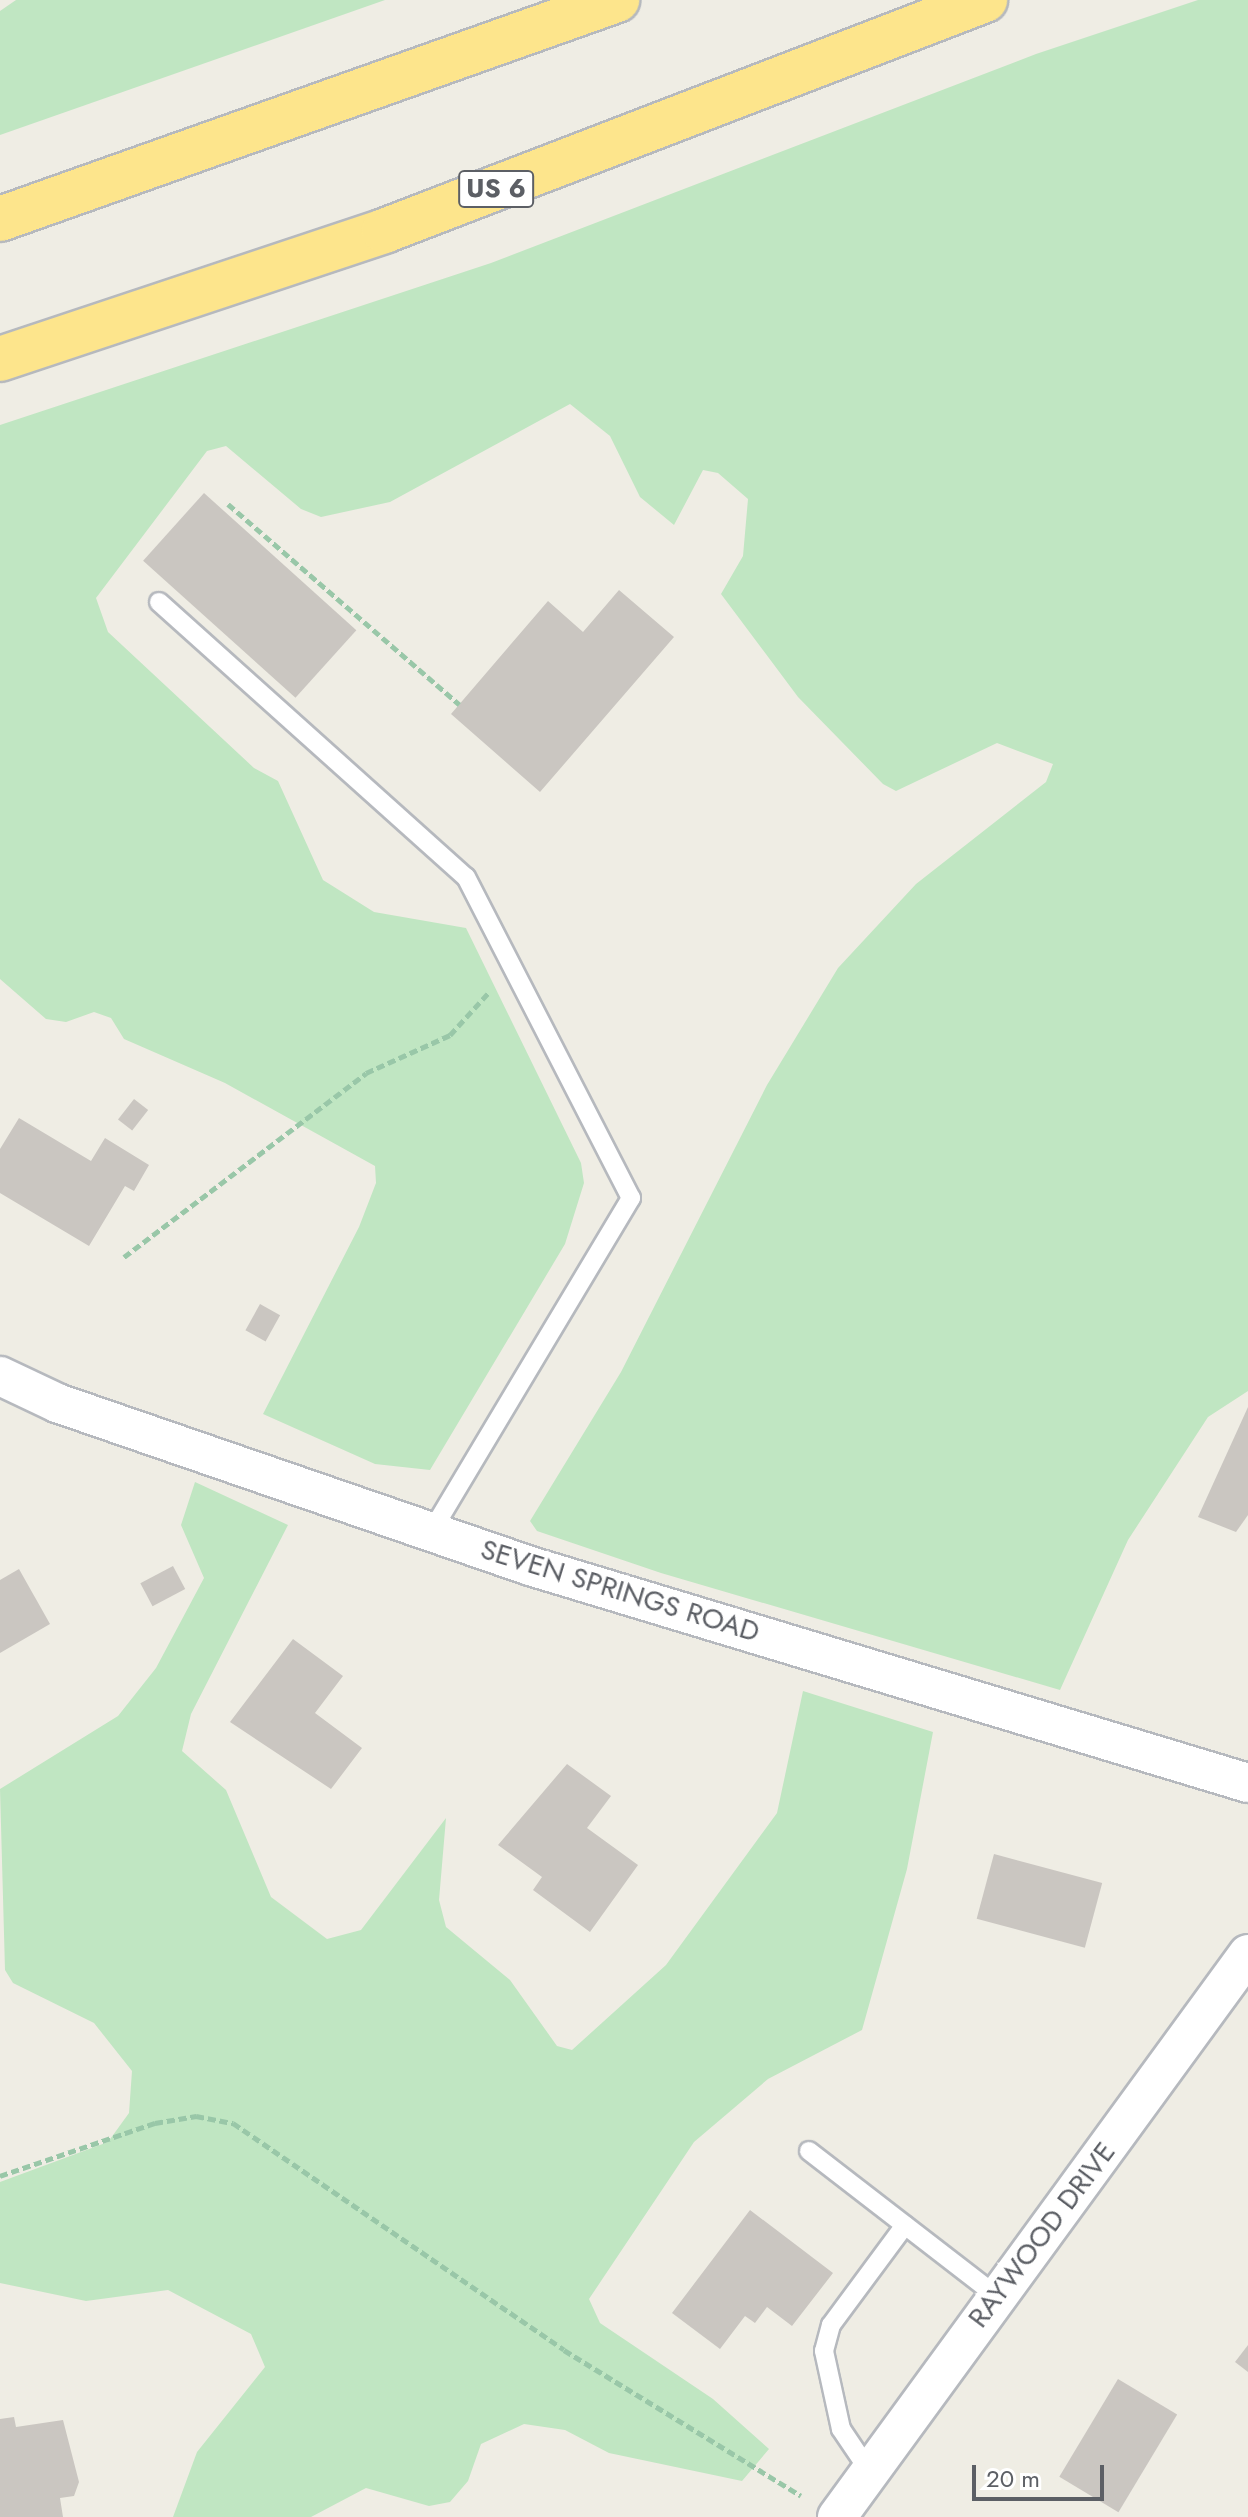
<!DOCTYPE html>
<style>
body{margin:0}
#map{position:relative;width:1248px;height:2517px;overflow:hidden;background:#efede4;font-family:Jost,sans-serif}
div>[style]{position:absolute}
.green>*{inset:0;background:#c0e6c2}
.building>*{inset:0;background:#cac6c1;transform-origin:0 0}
.path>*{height:5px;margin-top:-2.5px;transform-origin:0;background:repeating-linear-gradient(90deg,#99c7a8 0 8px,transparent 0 12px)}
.roads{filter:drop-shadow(2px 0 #b6b9be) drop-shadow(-2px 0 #b6b9be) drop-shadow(0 2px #b6b9be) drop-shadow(0 -2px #b6b9be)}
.lane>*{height:18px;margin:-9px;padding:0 9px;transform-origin:9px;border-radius:9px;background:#fff}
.street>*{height:38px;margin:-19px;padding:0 19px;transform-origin:19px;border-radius:19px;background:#fff}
.highway>*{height:44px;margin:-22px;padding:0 22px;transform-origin:22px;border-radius:22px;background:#fde58c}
span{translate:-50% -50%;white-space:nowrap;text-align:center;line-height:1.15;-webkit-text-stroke:6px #fff;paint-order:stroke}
.shield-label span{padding:2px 6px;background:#fff;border:2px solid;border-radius:6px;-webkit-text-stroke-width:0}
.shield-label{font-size:26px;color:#5c5f65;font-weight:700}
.street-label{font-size:28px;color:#5c5f65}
.scale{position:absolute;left:972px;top:2465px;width:132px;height:36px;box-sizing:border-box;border:4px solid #5c5f65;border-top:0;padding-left:10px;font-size:24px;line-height:28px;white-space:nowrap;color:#5c5f65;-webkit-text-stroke:6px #fff;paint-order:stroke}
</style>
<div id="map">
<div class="green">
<div style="clip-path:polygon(16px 0,385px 0,0 135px,0 11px)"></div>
<div style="clip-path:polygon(1198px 0,1248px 0,1248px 1391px,1208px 1417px,1128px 1540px,1060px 1690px,661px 1573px,537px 1531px,530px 1521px,621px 1372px,767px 1085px,838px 968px,916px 884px,1046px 782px,1053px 764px,997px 743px,896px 791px,883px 784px,798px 697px,721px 594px,743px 556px,748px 499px,718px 473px,703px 470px,674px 525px,640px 497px,610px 436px,570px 404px,390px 502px,321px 517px,301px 509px,226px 446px,207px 451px,96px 598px,108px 632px,254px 768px,278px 781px,323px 880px,374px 912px,466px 928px,581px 1163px,584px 1183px,565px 1244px,430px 1470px,375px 1464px,263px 1414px,359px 1227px,376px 1183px,375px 1166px,225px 1083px,124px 1039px,111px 1018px,94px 1012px,66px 1022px,46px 1019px,0 979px,0 425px,491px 263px,1036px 54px)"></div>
<div style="clip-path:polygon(195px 1482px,288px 1525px,191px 1714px,182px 1751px,226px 1790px,271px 1897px,327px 1939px,361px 1930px,446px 1818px,439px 1900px,446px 1927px,510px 1980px,557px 2046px,572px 2050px,666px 1965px,777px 1813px,803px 1691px,933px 1732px,907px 1869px,862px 2030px,768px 2079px,694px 2142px,589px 2299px,600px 2323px,713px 2399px,769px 2449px,742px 2481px,609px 2453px,565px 2430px,524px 2424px,481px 2444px,468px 2481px,450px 2502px,429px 2506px,366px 2488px,311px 2517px,173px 2517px,197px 2452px,265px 2367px,251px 2334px,168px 2290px,86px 2301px,0 2283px,0 2182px,108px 2142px,129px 2113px,132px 2071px,94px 2023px,13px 1983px,5px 1970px,0 1789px,118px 1716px,156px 1668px,204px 1578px,181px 1525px)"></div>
</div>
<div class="building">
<div style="left:204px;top:493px;width:205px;height:91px;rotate:42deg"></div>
<div style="clip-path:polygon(619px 590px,674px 637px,540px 792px,451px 714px,548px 601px,583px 632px)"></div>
<div style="left:134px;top:1099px;width:18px;height:26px;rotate:38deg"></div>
<div style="clip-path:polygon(19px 1118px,91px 1161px,105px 1138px,149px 1165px,134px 1191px,125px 1186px,89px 1246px,0 1193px,0 1149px)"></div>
<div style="left:260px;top:1304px;width:23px;height:30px;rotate:29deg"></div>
<div style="clip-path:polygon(1248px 1407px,1248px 1515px,1236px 1532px,1198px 1517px)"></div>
<div style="left:173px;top:1566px;width:26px;height:37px;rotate:62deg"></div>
<div style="clip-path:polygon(19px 1569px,50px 1624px,0 1653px,0 1580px)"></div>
<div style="clip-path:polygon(293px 1639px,343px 1676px,315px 1713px,362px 1748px,331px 1789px,230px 1722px)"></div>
<div style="clip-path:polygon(567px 1764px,611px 1796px,587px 1828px,638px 1865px,590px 1932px,533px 1890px,542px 1877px,498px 1845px)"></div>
<div style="left:994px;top:1854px;width:112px;height:67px;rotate:15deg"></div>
<div style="clip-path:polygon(750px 2210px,833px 2273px,792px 2326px,767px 2307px,755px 2323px,745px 2316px,720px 2349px,672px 2313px)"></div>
<div style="clip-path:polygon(1248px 2345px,1248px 2372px,1235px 2362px)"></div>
<div style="left:1118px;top:2379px;width:69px;height:114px;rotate:31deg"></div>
<div style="clip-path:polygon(14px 2417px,16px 2427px,63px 2420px,79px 2482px,74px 2496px,60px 2498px,63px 2517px,0 2517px,0 2419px)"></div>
</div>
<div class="path">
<div style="left:228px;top:504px;width:306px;rotate:40.9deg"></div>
<div style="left:124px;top:1257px;width:304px;rotate:-37.2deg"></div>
<div style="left:366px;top:1073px;width:92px;rotate:-24.3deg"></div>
<div style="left:450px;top:1035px;width:59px;rotate:-47.7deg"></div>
<div style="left:0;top:2176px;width:164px;rotate:-18.9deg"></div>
<div style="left:155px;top:2123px;width:42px;rotate:-9.7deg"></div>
<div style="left:196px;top:2116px;width:38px;rotate:11deg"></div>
<div style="left:233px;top:2123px;width:401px;rotate:34.4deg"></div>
<div style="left:564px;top:2350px;width:278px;rotate:31.6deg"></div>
</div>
<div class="roads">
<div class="lane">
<div style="left:159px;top:602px;width:412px;rotate:41.9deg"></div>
<div style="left:466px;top:877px;width:361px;rotate:62.8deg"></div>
<div style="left:631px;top:1198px;width:389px;rotate:120.9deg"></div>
<div style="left:809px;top:2151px;width:235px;rotate:37.7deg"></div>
<div style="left:870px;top:2472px;width:52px;rotate:-124deg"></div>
<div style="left:841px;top:2429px;width:80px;rotate:-102.3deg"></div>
<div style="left:824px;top:2351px;width:27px;rotate:-75deg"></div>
<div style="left:831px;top:2325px;width:124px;rotate:-53.5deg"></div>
</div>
<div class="street">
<div style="left:0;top:1376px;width:63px;rotate:25.3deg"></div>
<div style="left:57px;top:1403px;width:500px;rotate:19.01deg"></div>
<div style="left:530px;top:1566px;width:750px;rotate:16.82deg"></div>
<div style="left:837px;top:2517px;width:697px;rotate:-53.87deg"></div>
</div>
<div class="highway">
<div style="left:0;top:219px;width:655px;rotate:-19.54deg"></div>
<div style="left:0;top:359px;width:405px;rotate:-18.4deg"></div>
<div style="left:384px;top:231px;width:644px;rotate:-21.02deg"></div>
</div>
</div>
<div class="shield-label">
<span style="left:496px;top:189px">US 6</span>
</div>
<div class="street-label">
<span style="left:620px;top:1591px;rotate:17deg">SEVEN SPRINGS ROAD</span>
<span style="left:1042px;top:2235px;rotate:-53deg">RAYWOOD DRIVE</span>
</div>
<div class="scale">20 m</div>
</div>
